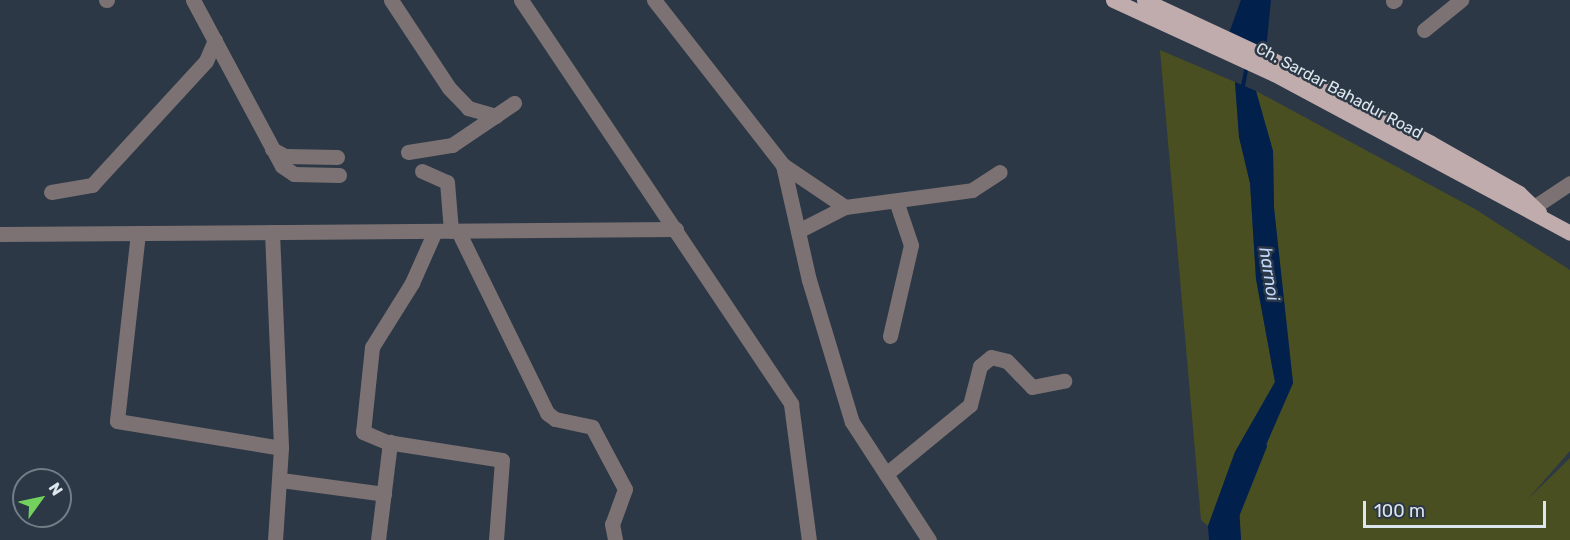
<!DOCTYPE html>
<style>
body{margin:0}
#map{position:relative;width:1570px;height:540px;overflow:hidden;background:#2c3845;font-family:Rubik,sans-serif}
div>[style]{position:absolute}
.green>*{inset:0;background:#494f20}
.water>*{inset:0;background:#02204c}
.stream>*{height:4px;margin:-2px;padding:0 2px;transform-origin:2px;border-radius:2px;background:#02204c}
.minor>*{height:15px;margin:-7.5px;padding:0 7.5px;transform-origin:7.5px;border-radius:7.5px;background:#7c7273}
.major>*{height:15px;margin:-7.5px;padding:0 7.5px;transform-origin:7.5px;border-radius:7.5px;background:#c0acad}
span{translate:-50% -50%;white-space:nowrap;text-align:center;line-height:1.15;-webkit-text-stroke:5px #2c3845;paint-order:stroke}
.street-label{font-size:16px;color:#dde5ed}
.water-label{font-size:18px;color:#c0d8fd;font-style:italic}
.north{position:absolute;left:12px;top:468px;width:60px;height:60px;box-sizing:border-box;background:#2c3845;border:2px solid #737d88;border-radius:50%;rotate:57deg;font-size:16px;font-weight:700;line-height:24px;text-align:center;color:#dde5ed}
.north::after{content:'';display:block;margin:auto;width:21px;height:27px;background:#73d25d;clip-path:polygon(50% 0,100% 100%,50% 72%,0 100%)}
.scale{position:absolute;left:1363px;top:501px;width:183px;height:27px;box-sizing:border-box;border:3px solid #dde5ed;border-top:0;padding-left:8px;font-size:18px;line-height:21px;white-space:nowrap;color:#dde5ed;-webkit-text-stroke:4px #2c3845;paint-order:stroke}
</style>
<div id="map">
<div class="green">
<div style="clip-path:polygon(1160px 50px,1235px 82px,1239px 137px,1250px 183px,1256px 279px,1275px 382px,1235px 452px,1208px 526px,1201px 520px)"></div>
<div style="clip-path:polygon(1256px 91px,1475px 209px,1570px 270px,1570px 451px,1528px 499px,1570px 458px,1570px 540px,1241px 540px,1239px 507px,1293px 383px,1274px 208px,1273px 151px)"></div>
</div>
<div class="water">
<div style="clip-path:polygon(1241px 0,1271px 0,1266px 50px,1229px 33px)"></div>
<div style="clip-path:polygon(1235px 82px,1256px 91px,1273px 151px,1274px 208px,1293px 383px,1239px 507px,1241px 540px,1209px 540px,1208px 526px,1235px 452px,1275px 382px,1256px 279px,1250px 183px,1239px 137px)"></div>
</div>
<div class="stream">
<div style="left:1242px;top:91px;width:26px;rotate:-79deg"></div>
<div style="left:1238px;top:514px;width:73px;rotate:-68.3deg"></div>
</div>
<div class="minor">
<div style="left:106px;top:0;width:1px"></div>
<div style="left:193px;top:0;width:188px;rotate:61.8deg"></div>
<div style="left:282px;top:166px;width:14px;rotate:34deg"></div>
<div style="left:294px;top:174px;width:45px;rotate:1.3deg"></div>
<div style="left:391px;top:0;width:105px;rotate:56.6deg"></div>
<div style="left:449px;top:88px;width:28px;rotate:46deg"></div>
<div style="left:468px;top:108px;width:29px;rotate:16deg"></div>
<div style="left:521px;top:0;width:486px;rotate:56.2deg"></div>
<div style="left:791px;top:404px;width:137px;rotate:82.5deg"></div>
<div style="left:654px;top:0;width:209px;rotate:52deg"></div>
<div style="left:783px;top:165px;width:118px;rotate:77.3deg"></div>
<div style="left:809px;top:280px;width:148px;rotate:73.2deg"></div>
<div style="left:852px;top:422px;width:141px;rotate:56.9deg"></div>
<div style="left:1393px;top:1px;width:2px;rotate:-27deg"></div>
<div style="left:1424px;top:30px;width:48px;rotate:-39deg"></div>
<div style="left:272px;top:149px;width:15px;rotate:28deg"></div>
<div style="left:285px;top:156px;width:52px;rotate:1.1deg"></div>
<div style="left:408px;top:152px;width:45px;rotate:-9deg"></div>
<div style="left:452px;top:145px;width:75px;rotate:-34.1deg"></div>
<div style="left:783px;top:165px;width:75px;rotate:34.1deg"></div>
<div style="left:422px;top:171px;width:27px;rotate:24deg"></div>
<div style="left:447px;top:182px;width:49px;rotate:85.3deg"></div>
<div style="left:51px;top:192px;width:42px;rotate:-9.7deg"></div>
<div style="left:92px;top:185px;width:168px;rotate:-47.4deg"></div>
<div style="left:206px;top:61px;width:23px;rotate:-67deg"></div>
<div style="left:1534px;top:207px;width:43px;rotate:-33.7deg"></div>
<div style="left:435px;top:231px;width:57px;rotate:113.9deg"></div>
<div style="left:412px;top:283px;width:75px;rotate:122deg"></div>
<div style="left:372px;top:347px;width:85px;rotate:96deg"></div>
<div style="left:363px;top:432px;width:26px;rotate:23deg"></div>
<div style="left:387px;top:442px;width:116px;rotate:8.9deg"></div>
<div style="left:502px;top:460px;width:80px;rotate:94.3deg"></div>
<div style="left:458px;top:231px;width:203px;rotate:63.9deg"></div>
<div style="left:547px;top:413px;width:10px;rotate:37deg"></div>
<div style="left:555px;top:419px;width:38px;rotate:12deg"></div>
<div style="left:592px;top:427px;width:70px;rotate:62deg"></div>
<div style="left:625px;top:489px;width:37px;rotate:110deg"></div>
<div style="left:612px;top:524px;width:16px;rotate:79deg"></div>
<div style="left:798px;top:231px;width:53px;rotate:-27.1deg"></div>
<div style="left:845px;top:207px;width:128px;rotate:-7.6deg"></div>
<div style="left:972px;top:190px;width:33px;rotate:-33deg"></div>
<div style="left:272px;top:232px;width:216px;rotate:87.6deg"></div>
<div style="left:138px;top:233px;width:189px;rotate:96.4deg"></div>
<div style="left:117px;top:421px;width:166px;rotate:9.3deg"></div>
<div style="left:281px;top:448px;width:92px;rotate:93.7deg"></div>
<div style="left:0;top:234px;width:676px;rotate:-0.42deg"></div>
<div style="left:890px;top:336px;width:93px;rotate:-77deg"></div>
<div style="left:911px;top:245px;width:46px;rotate:-108.8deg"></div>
<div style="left:886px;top:474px;width:109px;rotate:-39.4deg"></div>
<div style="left:970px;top:405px;width:40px;rotate:-75.6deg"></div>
<div style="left:980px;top:366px;width:14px;rotate:-39deg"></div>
<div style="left:991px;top:357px;width:16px;rotate:14deg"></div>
<div style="left:1007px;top:361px;width:36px;rotate:46deg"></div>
<div style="left:1032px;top:387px;width:33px;rotate:-11deg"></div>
<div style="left:281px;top:480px;width:104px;rotate:7.7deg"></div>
<div style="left:378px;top:540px;width:99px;rotate:-83deg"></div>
</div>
<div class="major">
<div style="left:1113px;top:0;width:177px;rotate:24.7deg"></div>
<div style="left:1274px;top:74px;width:336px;rotate:28.2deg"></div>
<div style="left:1144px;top:0;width:142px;rotate:24.9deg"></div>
<div style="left:1273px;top:60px;width:178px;rotate:27.7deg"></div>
<div style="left:1431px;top:143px;width:101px;rotate:29.6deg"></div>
<div style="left:1519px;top:193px;width:28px;rotate:44deg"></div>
</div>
<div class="street-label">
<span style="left:1339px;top:91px;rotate:28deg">Ch. Sardar Bahadur Road</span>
</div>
<div class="water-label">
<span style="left:1269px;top:274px;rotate:81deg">harnoi</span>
</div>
<div class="north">N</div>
<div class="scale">100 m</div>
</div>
